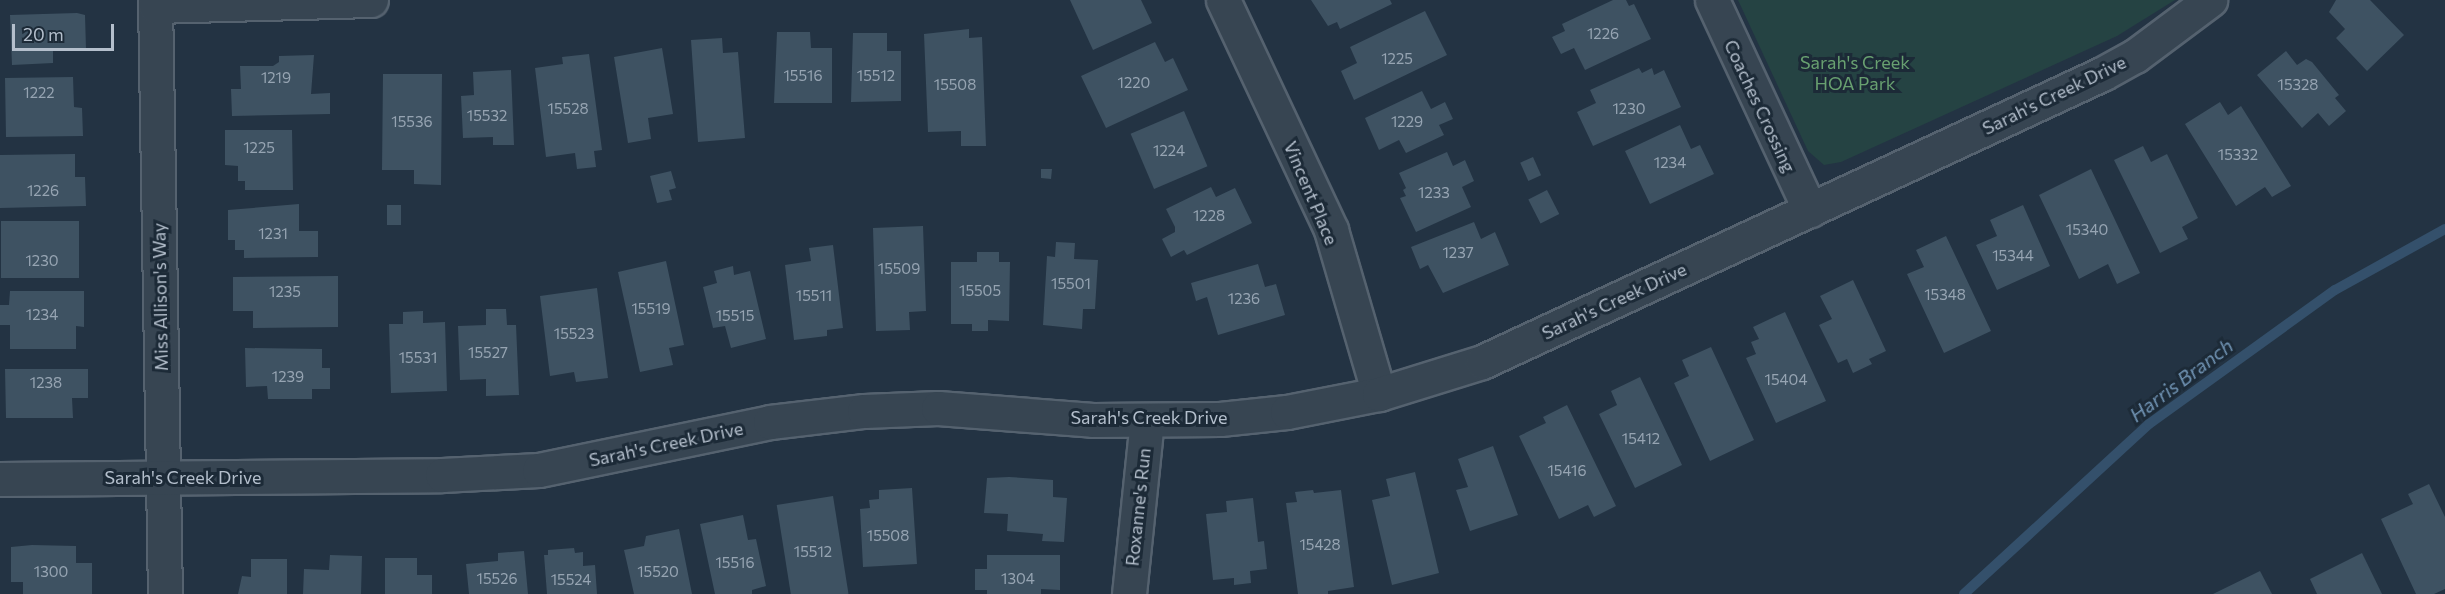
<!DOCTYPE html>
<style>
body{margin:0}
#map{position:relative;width:2445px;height:594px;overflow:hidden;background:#233343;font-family:Commissioner,sans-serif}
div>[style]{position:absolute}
.green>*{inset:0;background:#254343}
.stream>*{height:10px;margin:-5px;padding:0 5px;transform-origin:5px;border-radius:5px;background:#34506b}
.building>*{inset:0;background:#3e5262;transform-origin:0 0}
.roads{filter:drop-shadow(2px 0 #55626f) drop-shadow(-2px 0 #55626f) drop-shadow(0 2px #55626f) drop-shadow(0 -2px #55626f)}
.minor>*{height:33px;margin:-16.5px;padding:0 16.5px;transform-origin:16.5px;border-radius:16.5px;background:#374552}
span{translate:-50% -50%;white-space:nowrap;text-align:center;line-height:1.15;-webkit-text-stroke:6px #1c2a37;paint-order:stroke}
.number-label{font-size:15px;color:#96a4b2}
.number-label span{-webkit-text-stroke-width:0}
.park-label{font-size:18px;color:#68a070}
.street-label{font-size:18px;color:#b4bfcc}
.water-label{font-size:20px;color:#7093b3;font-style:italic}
.scale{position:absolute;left:12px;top:24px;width:102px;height:27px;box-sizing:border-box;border:3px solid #b4bfcc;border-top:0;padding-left:8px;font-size:18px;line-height:21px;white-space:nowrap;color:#b4bfcc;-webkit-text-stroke:4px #1c2a37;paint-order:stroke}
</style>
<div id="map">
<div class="green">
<div style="clip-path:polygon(1738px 0,2175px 0,2117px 36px,1841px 162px,1824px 165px,1808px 151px)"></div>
</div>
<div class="stream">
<div style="left:1964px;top:594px;width:251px;rotate:-42.6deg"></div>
<div style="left:2149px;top:424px;width:229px;rotate:-35.8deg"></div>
<div style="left:2335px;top:290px;width:126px;rotate:-29deg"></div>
</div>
<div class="building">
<div style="clip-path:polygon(1070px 0,1141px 0,1152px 23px,1093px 50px)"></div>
<div style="clip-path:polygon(1311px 0,1390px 0,1392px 4px,1340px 29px,1337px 22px,1328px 26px)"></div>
<div style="clip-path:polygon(1613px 0,1626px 0,1629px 6px,1634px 4px,1651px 39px,1585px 70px,1574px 48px,1561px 54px,1552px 37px,1565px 31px,1562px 24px)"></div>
<div style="clip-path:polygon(2336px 0,2370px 0,2404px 35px,2367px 71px,2336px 38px,2345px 29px,2329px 12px)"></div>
<div style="clip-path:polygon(1425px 11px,1447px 55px,1354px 100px,1341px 71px,1357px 63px,1350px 47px)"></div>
<div style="clip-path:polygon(77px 13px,85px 15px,86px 49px,53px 50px,53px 63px,12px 65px,10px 15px)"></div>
<div style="clip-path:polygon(969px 29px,969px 38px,982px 37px,986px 146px,961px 146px,961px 131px,928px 132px,924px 34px)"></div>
<div style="clip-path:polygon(777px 32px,810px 32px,811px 48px,832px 48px,832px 103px,774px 103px)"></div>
<div style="clip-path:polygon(853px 33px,887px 33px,887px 51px,901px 51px,901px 101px,851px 102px)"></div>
<div style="clip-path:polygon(722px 38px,723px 53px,738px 52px,745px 138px,698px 142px,691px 40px)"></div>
<div style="clip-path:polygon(1155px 42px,1165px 62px,1173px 58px,1188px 90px,1106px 128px,1081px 76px)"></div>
<div style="clip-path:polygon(662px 48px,673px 114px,648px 118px,651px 139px,628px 143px,614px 57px)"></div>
<div style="clip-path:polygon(2286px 51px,2297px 65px,2306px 59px,2312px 62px,2339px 95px,2335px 98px,2346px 111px,2329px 126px,2318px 113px,2302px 128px,2257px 75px)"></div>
<div style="clip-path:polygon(589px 54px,602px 150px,594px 151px,596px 167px,577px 169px,575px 153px,546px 157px,535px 68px,563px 64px,562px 57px)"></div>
<div style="clip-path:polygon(314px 55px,311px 94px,330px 93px,330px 114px,232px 116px,231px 89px,241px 89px,240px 66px,273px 66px,279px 62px,279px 56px)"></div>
<div style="clip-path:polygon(1639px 68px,1642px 73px,1652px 68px,1654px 75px,1664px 70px,1681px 107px,1593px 146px,1577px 112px,1596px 103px,1590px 90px)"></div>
<div style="clip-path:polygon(511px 70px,514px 145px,493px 145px,493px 137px,463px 138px,461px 96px,474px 95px,473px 72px)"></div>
<div style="clip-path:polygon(383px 74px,442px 74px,441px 185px,414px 184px,414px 170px,382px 170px)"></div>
<div style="clip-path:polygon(73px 77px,74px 107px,82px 108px,83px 136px,6px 137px,5px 78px)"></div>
<div style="clip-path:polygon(1422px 91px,1431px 109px,1445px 102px,1453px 119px,1439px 125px,1444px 135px,1406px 153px,1399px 140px,1379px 150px,1365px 118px)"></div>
<div style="clip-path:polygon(2220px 102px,2228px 115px,2241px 106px,2291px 186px,2272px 197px,2265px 187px,2236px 206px,2185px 124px)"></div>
<div style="left:1184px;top:111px;width:60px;height:58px;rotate:67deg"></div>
<div style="clip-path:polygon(1680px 125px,1691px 149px,1700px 145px,1714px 174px,1650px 204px,1625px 151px)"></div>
<div style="clip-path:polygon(225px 130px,292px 130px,293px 190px,245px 190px,245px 181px,238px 181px,238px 166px,225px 165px)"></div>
<div style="clip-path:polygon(2143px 146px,2151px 162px,2167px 154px,2198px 218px,2182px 227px,2188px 239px,2160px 253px,2114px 160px)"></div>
<div style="clip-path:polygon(1447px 152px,1453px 166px,1465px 160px,1474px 181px,1462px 187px,1471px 207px,1416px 232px,1400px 198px,1406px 196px,1403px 190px,1406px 188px,1399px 173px)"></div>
<div style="clip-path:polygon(75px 154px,75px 177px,85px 177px,86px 206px,0 208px,0 155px)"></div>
<div style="left:1533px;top:157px;width:20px;height:14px;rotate:66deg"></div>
<div style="clip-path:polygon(1041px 169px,1052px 169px,1051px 179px,1041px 178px)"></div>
<div style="clip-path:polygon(2091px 169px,2140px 273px,2117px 284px,2108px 264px,2079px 279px,2039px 195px)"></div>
<div style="clip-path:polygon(671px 171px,676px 188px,669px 190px,672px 200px,657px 203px,650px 176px)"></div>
<div style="clip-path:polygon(1211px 187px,1216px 197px,1235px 188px,1252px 223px,1187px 255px,1184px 250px,1171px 257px,1162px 239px,1175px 232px,1175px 227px,1166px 209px)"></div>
<div style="left:1547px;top:190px;width:27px;height:21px;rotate:63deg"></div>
<div style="clip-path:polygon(299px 204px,299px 231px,318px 231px,318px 257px,244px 258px,244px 250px,235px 250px,235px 240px,228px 240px,228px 210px)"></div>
<div style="left:387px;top:205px;width:14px;height:20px"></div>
<div style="clip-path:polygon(2023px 205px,2050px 266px,1997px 290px,1976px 245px,1997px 236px,1990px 220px)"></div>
<div style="left:1px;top:221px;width:78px;height:57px"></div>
<div style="clip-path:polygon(1474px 222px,1481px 239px,1495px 232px,1509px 265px,1443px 293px,1428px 265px,1420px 269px,1411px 247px)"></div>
<div style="clip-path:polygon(923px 226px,926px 311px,909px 312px,910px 330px,876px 331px,873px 228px)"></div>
<div style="clip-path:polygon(1946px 236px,1991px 331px,1944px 353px,1907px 274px,1924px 267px,1916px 250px)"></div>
<div style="clip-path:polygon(1056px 242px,1075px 243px,1074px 259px,1098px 260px,1095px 309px,1083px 309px,1082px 329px,1043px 325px,1047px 256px,1055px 257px)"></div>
<div style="clip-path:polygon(833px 245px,843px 328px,827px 330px,827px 336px,794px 340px,785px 265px,811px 261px,809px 248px)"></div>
<div style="clip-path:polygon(977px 252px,999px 252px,999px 262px,1010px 262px,1009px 321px,988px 320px,988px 331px,972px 331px,972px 324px,951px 324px,951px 262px,977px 262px)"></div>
<div style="clip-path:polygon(666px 261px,684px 345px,669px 348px,673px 365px,640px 372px,618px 272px)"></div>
<div style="clip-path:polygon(1258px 264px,1265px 287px,1276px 284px,1285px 315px,1218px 335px,1207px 297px,1196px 301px,1191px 283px)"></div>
<div style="clip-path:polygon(733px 266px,734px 275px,750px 271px,766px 339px,731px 348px,725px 326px,713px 328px,703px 287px,717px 283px,714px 271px)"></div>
<div style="clip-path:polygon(338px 276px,338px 327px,253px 328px,253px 311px,233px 311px,233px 277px)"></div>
<div style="clip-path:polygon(1853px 280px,1886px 351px,1869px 359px,1872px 364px,1853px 373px,1847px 359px,1838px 363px,1819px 325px,1832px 319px,1820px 296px)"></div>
<div style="clip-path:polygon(597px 288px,608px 378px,576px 382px,574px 372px,550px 376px,540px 296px)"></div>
<div style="clip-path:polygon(10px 291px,84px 291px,84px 327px,76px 326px,76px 349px,10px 349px,10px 325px,0 325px,0 305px,9px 305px)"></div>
<div style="clip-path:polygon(486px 309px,506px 309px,507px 325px,516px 325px,519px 395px,486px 396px,486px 379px,460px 380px,458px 326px,486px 325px)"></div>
<div style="clip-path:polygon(423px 311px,423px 323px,445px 322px,447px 391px,391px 393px,389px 324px,403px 324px,403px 312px)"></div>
<div style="clip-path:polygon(1785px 312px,1826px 401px,1776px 423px,1746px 358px,1756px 354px,1751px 342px,1759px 339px,1753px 327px)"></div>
<div style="clip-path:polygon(1711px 347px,1754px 440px,1710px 461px,1674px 383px,1689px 376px,1682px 360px)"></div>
<div style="clip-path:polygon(245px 348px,322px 349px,322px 368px,330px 368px,330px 389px,312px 389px,312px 399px,268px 399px,267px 386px,246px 387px)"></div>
<div style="clip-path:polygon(5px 369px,88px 369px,88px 398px,72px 398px,73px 418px,6px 418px)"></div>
<div style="clip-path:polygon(1640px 377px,1682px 465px,1635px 488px,1599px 414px,1617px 405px,1611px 391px)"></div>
<div style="clip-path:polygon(1567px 405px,1616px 506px,1594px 517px,1588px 505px,1559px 519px,1519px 436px,1546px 423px,1543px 417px)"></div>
<div style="clip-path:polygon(1493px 446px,1518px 515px,1470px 531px,1456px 490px,1468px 487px,1458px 459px)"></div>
<div style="clip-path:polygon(1415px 472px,1439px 573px,1392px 585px,1372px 500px,1390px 496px,1386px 479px)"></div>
<div style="clip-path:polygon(1009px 477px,1053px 480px,1053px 497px,1067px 498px,1064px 542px,1042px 541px,1043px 534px,1007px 531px,1008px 514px,984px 513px,987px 478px)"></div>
<div style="clip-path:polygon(2429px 484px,2445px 517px,2445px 589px,2434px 594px,2416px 594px,2381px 519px,2413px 504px,2408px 494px)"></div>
<div style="clip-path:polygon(912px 488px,917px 564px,863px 567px,860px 509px,870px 508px,869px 500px,879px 499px,879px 490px)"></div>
<div style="clip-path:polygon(1313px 490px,1314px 493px,1341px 490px,1354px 587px,1328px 591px,1328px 594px,1298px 594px,1286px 503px,1297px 502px,1295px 492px)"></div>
<div style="left:833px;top:496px;width:99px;height:57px;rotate:81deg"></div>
<div style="clip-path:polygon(1253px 498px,1258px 542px,1264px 541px,1267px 569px,1250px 571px,1251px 583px,1234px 585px,1234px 578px,1213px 580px,1206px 514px,1227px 512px,1226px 501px)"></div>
<div style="clip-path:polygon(743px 515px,748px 540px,756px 539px,766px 586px,752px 590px,752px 594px,715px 594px,700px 524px)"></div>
<div style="clip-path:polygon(679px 529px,692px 594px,634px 594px,624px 550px,644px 546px,646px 536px)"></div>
<div style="clip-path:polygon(32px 545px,76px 546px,76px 563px,92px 563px,92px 594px,23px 594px,23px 582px,11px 582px,11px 547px)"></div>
<div style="clip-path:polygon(574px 548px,575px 553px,583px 552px,583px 566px,595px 565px,597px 594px,547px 594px,544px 555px,548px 555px,548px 550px)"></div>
<div style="clip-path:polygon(524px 551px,528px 594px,469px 594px,466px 564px,498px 561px,498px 553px)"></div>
<div style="clip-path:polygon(2362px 553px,2382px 594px,2317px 594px,2310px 579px)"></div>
<div style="clip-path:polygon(330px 555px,362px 556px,361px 594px,303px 594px,304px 569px,329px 570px)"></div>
<div style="clip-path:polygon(987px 555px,1060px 555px,1060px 590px,1041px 589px,1041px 594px,987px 594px,987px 590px,975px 590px,975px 569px,987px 569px)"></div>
<div style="clip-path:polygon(385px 558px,417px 558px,417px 575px,432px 575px,432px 594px,385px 594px)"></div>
<div style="clip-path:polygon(251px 559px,287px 559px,287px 594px,238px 594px,242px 576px,251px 577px)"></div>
<div style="clip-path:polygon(2260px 571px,2272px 594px,2213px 594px)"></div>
</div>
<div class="roads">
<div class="minor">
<div style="left:155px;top:0;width:594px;rotate:89.04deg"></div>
<div style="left:1223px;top:0;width:254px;rotate:64.8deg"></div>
<div style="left:1331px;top:230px;width:171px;rotate:73.7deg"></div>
<div style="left:1712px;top:0;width:232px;rotate:65deg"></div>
<div style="left:155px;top:6px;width:216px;rotate:-1.6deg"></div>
<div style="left:0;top:479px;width:442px;rotate:-0.5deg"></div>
<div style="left:442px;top:475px;width:97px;rotate:-3deg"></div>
<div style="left:539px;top:470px;width:236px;rotate:-11.7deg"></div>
<div style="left:770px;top:422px;width:95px;rotate:-6.7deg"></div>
<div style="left:864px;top:411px;width:74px;rotate:-2.3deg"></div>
<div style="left:938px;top:408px;width:155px;rotate:4.4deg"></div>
<div style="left:1093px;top:420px;width:127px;rotate:-0.5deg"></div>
<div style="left:1220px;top:419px;width:67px;rotate:-6deg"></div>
<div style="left:1287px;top:412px;width:94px;rotate:-11.1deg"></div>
<div style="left:1379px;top:394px;width:108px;rotate:-17.3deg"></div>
<div style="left:1482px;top:362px;width:684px;rotate:-24.92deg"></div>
<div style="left:2102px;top:74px;width:38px;rotate:-29deg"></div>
<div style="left:2135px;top:56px;width:94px;rotate:-36.7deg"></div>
<div style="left:1129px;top:594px;width:174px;rotate:-84.1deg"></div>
</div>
</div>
<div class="number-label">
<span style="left:1603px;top:34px">1226</span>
<span style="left:1397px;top:59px">1225</span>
<span style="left:803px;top:76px">15516</span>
<span style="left:876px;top:76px">15512</span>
<span style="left:276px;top:78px">1219</span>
<span style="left:1134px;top:83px">1220</span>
<span style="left:955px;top:85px">15508</span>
<span style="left:2298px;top:85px">15328</span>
<span style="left:39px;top:93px">1222</span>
<span style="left:568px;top:109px">15528</span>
<span style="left:1629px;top:109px">1230</span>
<span style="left:487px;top:116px">15532</span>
<span style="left:412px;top:122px">15536</span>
<span style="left:1407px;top:122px">1229</span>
<span style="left:259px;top:148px">1225</span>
<span style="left:1169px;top:151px">1224</span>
<span style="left:2238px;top:155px">15332</span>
<span style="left:1670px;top:163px">1234</span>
<span style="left:43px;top:191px">1226</span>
<span style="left:1434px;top:193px">1233</span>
<span style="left:1209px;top:216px">1228</span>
<span style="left:2087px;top:230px">15340</span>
<span style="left:273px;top:234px">1231</span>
<span style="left:1458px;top:253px">1237</span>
<span style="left:2013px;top:256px">15344</span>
<span style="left:42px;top:261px">1230</span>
<span style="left:899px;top:269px">15509</span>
<span style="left:1071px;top:284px">15501</span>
<span style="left:980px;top:291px">15505</span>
<span style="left:285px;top:292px">1235</span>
<span style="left:1945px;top:295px">15348</span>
<span style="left:814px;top:296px">15511</span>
<span style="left:1244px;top:299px">1236</span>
<span style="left:651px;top:309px">15519</span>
<span style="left:42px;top:315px">1234</span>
<span style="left:735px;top:316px">15515</span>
<span style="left:574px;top:334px">15523</span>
<span style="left:488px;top:353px">15527</span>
<span style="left:418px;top:358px">15531</span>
<span style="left:288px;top:377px">1239</span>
<span style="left:1786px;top:380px">15404</span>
<span style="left:46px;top:383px">1238</span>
<span style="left:1641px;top:439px">15412</span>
<span style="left:1567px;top:471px">15416</span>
<span style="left:888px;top:536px">15508</span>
<span style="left:1320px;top:545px">15428</span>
<span style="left:813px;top:552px">15512</span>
<span style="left:735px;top:563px">15516</span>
<span style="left:51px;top:572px">1300</span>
<span style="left:658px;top:572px">15520</span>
<span style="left:497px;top:579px">15526</span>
<span style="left:1018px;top:579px">1304</span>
<span style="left:571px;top:580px">15524</span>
</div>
<div class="park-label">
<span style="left:1855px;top:73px">Sarah's Creek<br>HOA Park</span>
</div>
<div class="street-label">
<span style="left:2054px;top:95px;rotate:-26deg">Sarah's Creek Drive</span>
<span style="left:1760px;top:106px;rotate:65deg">Coaches Crossing</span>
<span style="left:1311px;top:193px;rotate:67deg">Vincent Place</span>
<span style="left:160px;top:297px;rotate:-91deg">Miss Allison's Way</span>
<span style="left:1614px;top:301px;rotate:-25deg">Sarah's Creek Drive</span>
<span style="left:1149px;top:417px">Sarah's Creek Drive</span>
<span style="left:666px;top:444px;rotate:-12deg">Sarah's Creek Drive</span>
<span style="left:183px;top:477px">Sarah's Creek Drive</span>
<span style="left:1138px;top:507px;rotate:-84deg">Roxanne's Run</span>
</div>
<div class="water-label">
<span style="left:2181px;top:380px;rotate:-37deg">Harris Branch</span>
</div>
<div class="scale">20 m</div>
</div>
